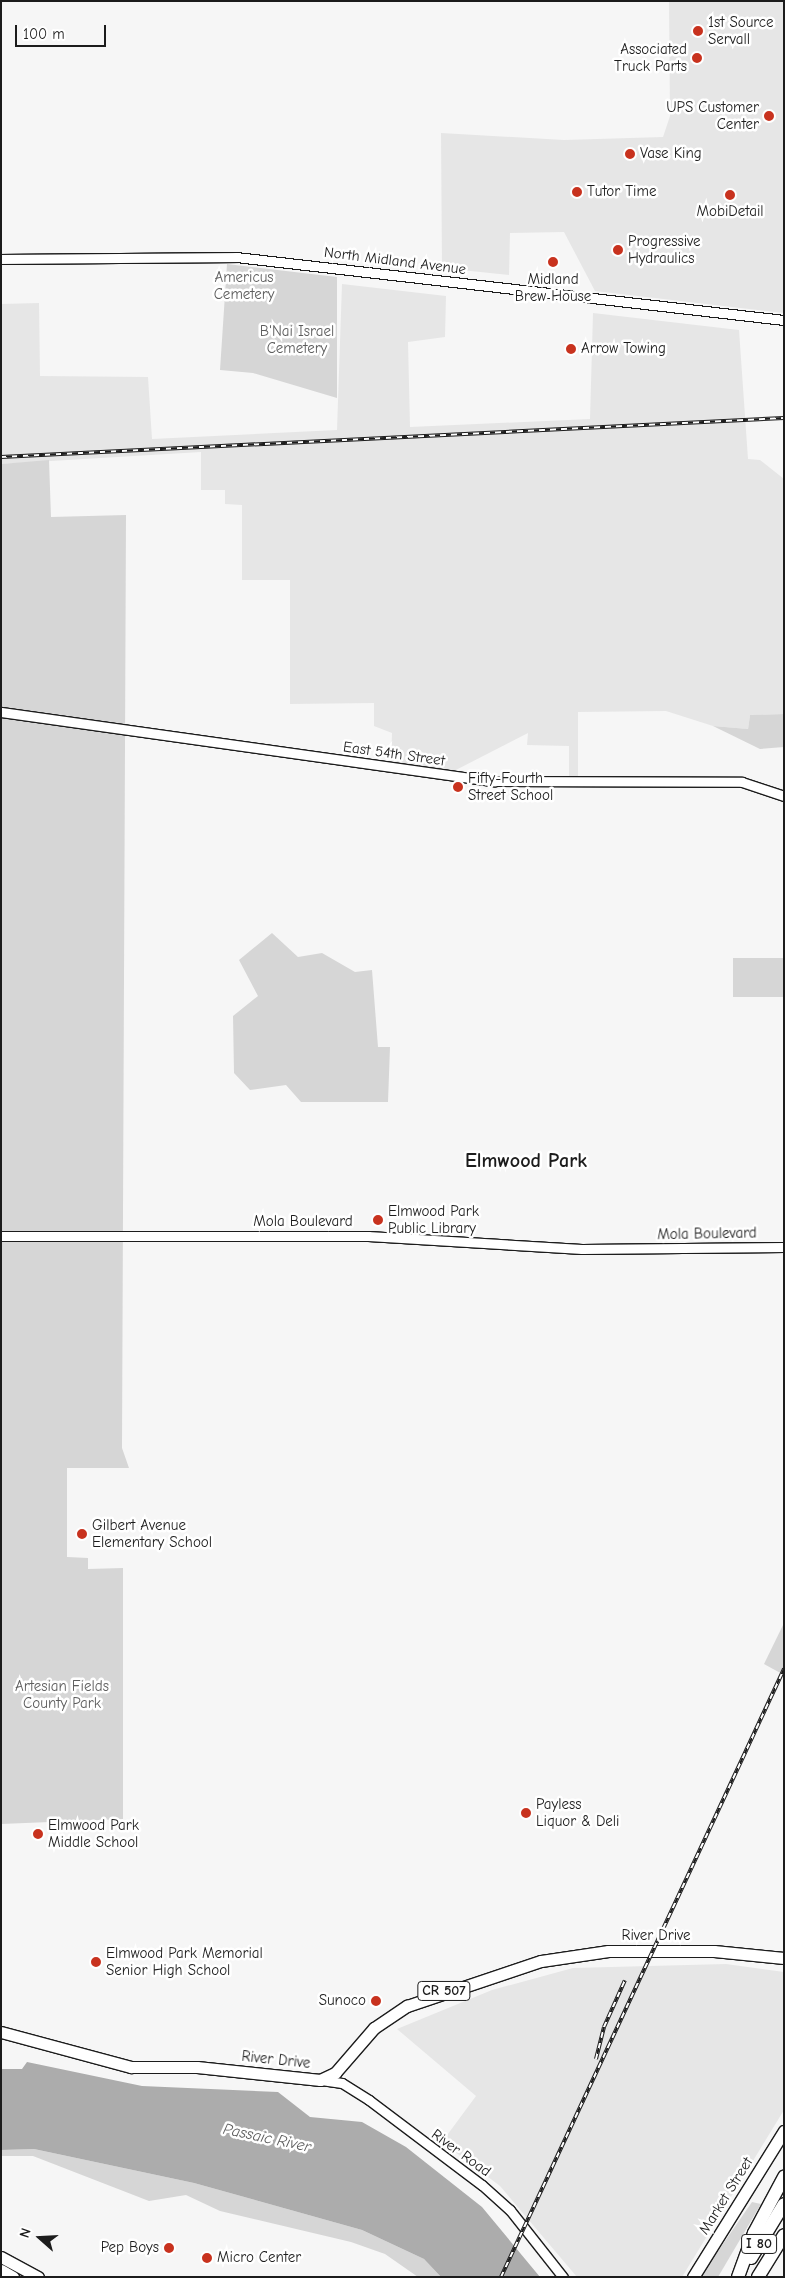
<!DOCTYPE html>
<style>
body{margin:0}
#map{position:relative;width:785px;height:2278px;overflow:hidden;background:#f6f6f6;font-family:"Comic Neue",sans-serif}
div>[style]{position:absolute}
.built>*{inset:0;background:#e6e6e6}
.green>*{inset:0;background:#d6d6d6;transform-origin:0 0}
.water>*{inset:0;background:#acacac}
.roads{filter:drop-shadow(1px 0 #1c1c1c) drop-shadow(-1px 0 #1c1c1c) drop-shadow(0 1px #1c1c1c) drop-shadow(0 -1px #1c1c1c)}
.minor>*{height:9px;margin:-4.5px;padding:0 4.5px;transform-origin:4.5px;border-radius:4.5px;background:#fff}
.major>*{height:11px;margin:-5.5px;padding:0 5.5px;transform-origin:5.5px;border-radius:5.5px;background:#fff}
.highway>*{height:12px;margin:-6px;padding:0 6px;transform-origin:6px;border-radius:6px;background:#fff}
.rail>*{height:4px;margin-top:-2px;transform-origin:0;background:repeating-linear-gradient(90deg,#fff 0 5.5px,#1c1c1c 0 11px);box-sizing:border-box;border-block:1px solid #1c1c1c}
.dots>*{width:14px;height:14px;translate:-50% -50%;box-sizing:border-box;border:2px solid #fff;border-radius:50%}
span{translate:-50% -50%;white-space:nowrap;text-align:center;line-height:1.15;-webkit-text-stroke:5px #fff;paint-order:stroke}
.shield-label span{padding:1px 4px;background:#fff;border:1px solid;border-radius:4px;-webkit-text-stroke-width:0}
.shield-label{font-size:14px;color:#1c1c1c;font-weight:700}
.poi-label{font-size:15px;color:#1c1c1c}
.left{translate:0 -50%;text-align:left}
.right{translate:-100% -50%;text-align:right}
.street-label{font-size:15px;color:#1c1c1c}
.park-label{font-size:15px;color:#5d5d5d}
.water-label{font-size:16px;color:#5d5d5d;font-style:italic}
.district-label{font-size:20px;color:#1c1c1c;font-weight:700}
.frame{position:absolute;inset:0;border:2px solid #1c1c1c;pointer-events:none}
.north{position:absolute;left:15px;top:2213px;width:50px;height:50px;-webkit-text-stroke:4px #fff;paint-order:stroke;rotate:289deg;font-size:14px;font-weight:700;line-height:20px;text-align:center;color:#1c1c1c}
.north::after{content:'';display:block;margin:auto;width:18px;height:22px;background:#1c1c1c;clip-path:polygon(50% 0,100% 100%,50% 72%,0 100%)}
.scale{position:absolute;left:15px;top:25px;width:91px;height:22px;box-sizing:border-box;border:2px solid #1c1c1c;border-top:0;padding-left:6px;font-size:15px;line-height:18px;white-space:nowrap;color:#1c1c1c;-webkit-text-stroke:4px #fff;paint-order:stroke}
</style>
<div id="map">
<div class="built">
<div style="clip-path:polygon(669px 1px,784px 1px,784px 313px,595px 291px,564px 232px,510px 233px,509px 275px,442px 268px,441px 133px,564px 140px,663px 137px,670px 116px)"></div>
<div style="clip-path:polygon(342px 284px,446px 296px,445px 337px,408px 342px,410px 427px,590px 419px,593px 313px,739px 330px,748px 459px,760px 460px,784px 479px,784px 714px,750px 715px,748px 729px,713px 726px,666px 711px,578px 712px,578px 781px,569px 781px,569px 746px,527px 745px,528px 733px,450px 773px,391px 764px,392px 733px,374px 726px,374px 703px,290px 704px,290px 580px,242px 580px,242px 505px,225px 504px,225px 490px,201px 490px,201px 452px,1px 464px,1px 304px,39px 303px,40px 376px,148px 377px,152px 439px,337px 430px)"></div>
<div style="clip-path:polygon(726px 1964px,784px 1972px,784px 2110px,682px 2277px,577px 2277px,500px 2186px,442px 2142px,476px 2096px,397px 2029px,492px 1990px,573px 1968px)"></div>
</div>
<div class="green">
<div style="clip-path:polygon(227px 264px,337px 277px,337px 398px,253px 373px,220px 370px)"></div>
<div style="clip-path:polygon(49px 460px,51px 517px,126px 515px,122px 1448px,129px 1468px,67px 1468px,67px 1557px,88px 1558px,88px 1569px,123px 1568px,123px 1819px,1px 1824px,1px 464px)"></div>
<div style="clip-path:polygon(784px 714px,784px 747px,760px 749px,713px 726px,748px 729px,750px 715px)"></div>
<div style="clip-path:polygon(272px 933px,298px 957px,322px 953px,355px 972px,372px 970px,378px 1047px,390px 1047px,388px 1102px,301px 1102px,286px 1085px,250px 1090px,234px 1073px,233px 1016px,258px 996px,239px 960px)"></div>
<div style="left:733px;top:958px;width:51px;height:39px"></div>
<div style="clip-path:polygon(784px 1623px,784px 1675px,764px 1664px)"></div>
<div style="clip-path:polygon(34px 2149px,194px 2183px,362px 2230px,424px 2259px,441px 2277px,418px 2277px,385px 2254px,351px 2242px,220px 2211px,186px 2195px,149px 2201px,33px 2156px,1px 2156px,1px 2150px)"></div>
<div style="clip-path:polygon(752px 2202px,761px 2204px,718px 2277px,700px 2277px)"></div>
</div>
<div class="water">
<div style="clip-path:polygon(27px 2062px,142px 2086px,278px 2092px,310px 2117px,362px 2122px,406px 2147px,482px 2207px,540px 2277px,441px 2277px,424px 2259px,362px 2230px,194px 2183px,34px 2149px,1px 2150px,1px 2069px,22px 2069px)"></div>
</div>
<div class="roads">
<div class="minor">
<div style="left:1px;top:259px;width:235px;rotate:-0.5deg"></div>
<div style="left:236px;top:257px;width:552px;rotate:6.56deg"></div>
<div style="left:1px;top:712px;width:498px;rotate:8deg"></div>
<div style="left:494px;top:781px;width:248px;rotate:0.2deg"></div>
<div style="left:742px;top:782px;width:44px;rotate:18.4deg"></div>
<div style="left:1px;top:1236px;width:367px"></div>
<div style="left:368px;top:1236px;width:214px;rotate:3.5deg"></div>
<div style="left:582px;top:1249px;width:202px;rotate:-0.6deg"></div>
<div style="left:321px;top:2080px;width:21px;rotate:8deg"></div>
<div style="left:342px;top:2083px;width:32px;rotate:32deg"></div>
<div style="left:369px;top:2100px;width:141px;rotate:37deg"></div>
<div style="left:482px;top:2185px;width:38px;rotate:42deg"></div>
<div style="left:510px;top:2210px;width:85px;rotate:51.7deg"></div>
</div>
<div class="major">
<div style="left:1px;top:2032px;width:135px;rotate:15.1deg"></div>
<div style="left:131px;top:2067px;width:66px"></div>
<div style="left:197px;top:2067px;width:124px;rotate:6deg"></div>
<div style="left:320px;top:2080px;width:17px;rotate:-25deg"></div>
<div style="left:335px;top:2073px;width:60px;rotate:-49.1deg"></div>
<div style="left:374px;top:2028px;width:40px;rotate:-34deg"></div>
<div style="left:407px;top:2006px;width:141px;rotate:-18.6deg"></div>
<div style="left:541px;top:1961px;width:68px;rotate:-8.5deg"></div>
<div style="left:608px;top:1951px;width:106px"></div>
<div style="left:714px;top:1951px;width:70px;rotate:5.7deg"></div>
<div style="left:1px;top:2257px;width:42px;rotate:28.4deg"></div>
<div style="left:1px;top:2270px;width:14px;rotate:30deg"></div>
<div style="left:693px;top:2277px;width:172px;rotate:-58.1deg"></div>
</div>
<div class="highway">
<div style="left:751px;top:2258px;width:63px;rotate:-58.6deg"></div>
<div style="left:738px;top:2277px;width:47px;rotate:-70deg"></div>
<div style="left:754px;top:2233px;width:64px;rotate:-61.8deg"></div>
<div style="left:758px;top:2277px;width:49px;rotate:-58.2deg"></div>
</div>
</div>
<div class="rail">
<div style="left:1px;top:457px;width:784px;rotate:-2.85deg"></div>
<div style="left:596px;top:2059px;width:33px;rotate:-76deg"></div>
<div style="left:604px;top:2027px;width:51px;rotate:-65.9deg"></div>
<div style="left:501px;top:2277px;width:671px;rotate:-65.04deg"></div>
</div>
<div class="dots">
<div style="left:698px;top:31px;background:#c8321e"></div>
<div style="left:697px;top:58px;background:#c8321e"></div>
<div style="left:769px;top:116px;background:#c8321e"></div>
<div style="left:630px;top:154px;background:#c8321e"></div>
<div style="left:577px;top:192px;background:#c8321e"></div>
<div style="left:730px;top:195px;background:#c8321e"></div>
<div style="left:618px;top:250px;background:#c8321e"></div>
<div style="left:553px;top:262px;background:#c8321e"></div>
<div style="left:571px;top:349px;background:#c8321e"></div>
<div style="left:458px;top:787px;background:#c8321e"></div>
<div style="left:378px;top:1220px;background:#c8321e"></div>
<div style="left:82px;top:1534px;background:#c8321e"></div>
<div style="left:526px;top:1813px;background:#c8321e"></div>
<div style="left:38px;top:1834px;background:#c8321e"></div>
<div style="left:96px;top:1962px;background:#c8321e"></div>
<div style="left:376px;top:2001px;background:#c8321e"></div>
<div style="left:169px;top:2248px;background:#c8321e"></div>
<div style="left:207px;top:2258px;background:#c8321e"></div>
</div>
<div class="shield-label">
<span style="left:444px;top:1991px">CR 507</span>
<span style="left:759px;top:2244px">I 80</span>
</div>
<div class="poi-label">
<span class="left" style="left:708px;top:31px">1st Source<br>Servall</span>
<span class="right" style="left:687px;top:58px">Associated<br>Truck Parts</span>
<span class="right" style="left:759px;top:116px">UPS Customer<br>Center</span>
<span class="left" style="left:640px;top:154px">Vase King</span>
<span class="left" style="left:587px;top:192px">Tutor Time</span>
<span style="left:730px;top:212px">MobiDetail</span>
<span class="left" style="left:628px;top:250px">Progressive<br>Hydraulics</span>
<span style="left:553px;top:288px">Midland<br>Brew House</span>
<span class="left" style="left:581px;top:349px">Arrow Towing</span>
<span class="left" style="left:468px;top:787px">Fifty-Fourth<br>Street School</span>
<span class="left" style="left:388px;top:1220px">Elmwood Park<br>Public Library</span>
<span class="left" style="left:92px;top:1534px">Gilbert Avenue<br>Elementary School</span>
<span class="left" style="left:536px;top:1813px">Payless<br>Liquor &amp; Deli</span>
<span class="left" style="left:48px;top:1834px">Elmwood Park<br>Middle School</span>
<span class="left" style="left:106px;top:1962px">Elmwood Park Memorial<br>Senior High School</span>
<span class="right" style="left:366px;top:2001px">Sunoco</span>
<span class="right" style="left:159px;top:2248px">Pep Boys</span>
<span class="left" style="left:217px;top:2258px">Micro Center</span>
</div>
<div class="street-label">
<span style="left:395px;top:261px;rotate:7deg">North Midland Avenue</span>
<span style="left:394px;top:754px;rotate:8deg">East 54th Street</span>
<span style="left:303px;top:1222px">Mola Boulevard</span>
<span style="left:707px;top:1234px;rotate:-1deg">Mola Boulevard</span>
<span style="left:656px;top:1936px">River Drive</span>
<span style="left:276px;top:2060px;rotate:6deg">River Drive</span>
<span style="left:461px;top:2153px;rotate:36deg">River Road</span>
<span style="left:726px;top:2196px;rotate:-58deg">Market Street</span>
</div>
<div class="park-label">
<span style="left:244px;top:286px">Americus<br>Cemetery</span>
<span style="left:297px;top:340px">B'Nai Israel<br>Cemetery</span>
<span style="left:62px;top:1695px">Artesian Fields<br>County Park</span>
</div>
<div class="water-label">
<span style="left:267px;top:2138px;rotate:12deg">Passaic River</span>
</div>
<div class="district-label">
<span style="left:526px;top:1160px">Elmwood Park</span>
</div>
<div class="frame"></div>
<div class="north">N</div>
<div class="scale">100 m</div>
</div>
